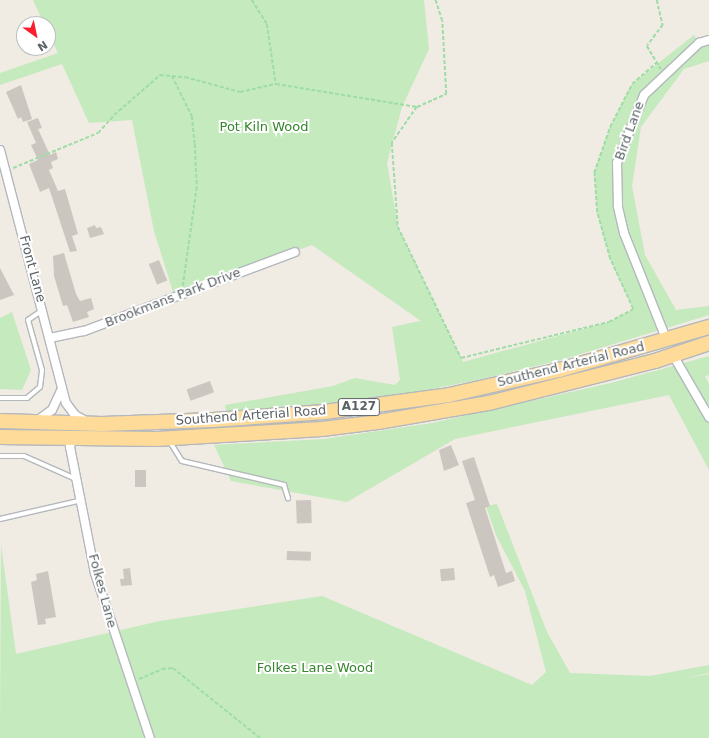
<!DOCTYPE html>
<style>
body{margin:0}
#map{position:relative;width:709px;height:738px;overflow:hidden;background:#f0ebe3;font-family:"DejaVu Sans",sans-serif}
div>[style]{position:absolute}
.green>*{inset:0;background:#c4eabd}
.building>*{inset:0;background:#cbc6c0;transform-origin:0 0}
.path>*{height:1.5px;margin-top:-0.75px;transform-origin:0;background:repeating-linear-gradient(90deg,#9fdda6 0 4px,transparent 0 6px)}
.roads{filter:drop-shadow(1px 0 #b4b8bc) drop-shadow(-1px 0 #b4b8bc) drop-shadow(0 1px #b4b8bc) drop-shadow(0 -1px #b4b8bc)}
.service>*{height:4px;margin:-2px;padding:0 2px;transform-origin:2px;border-radius:2px;background:#fff}
.minor>*{height:8px;margin:-4px;padding:0 4px;transform-origin:4px;border-radius:4px;background:#fff}
.trunk>*{height:14px;margin:-7px;padding:0 7px;transform-origin:7px;border-radius:7px;background:#ffdb9a}
span{translate:-50% -50%;white-space:nowrap;text-align:center;line-height:1.15;-webkit-text-stroke:4px #fff;paint-order:stroke}
.shield-label span{padding:1px 3px;background:#fff;border:1px solid;border-radius:3px;-webkit-text-stroke-width:0}
.shield-label{font-size:12px;color:#5b6266;font-weight:700}
.park-label{font-size:13px;color:#34852b}
.street-label{font-size:13px;color:#5b6266}
.north{position:absolute;left:16px;top:16px;width:40px;height:40px;box-sizing:border-box;background:#fff;border:1px solid #bdc0c2;border-radius:50%;rotate:147deg;font-size:11px;font-weight:700;line-height:16px;text-align:center;color:#5b6266}
.north::after{content:'';display:block;margin:auto;width:14px;height:18px;background:#fc1d2c;clip-path:polygon(50% 0,100% 100%,50% 72%,0 100%)}
</style>
<div id="map">
<div class="green">
<div style="clip-path:polygon(33px 0,424px 0,429px 49px,402px 107px,387px 163px,398px 227px,463px 362px,609px 322px,633px 309px,610px 259px,597px 212px,594px 173px,610px 127px,632px 84px,694px 35px,699px 43px,709px 38px,709px 61px,684px 69px,641px 127px,632px 186px,645px 255px,676px 310px,709px 306px,709px 315px,561px 360px,473px 381px,369px 401px,227px 416px,225px 405px,333px 386px,355px 378px,395px 385px,400px 380px,392px 327px,429px 319px,421px 321px,312px 245px,174px 295px,154px 231px,132px 120px,89px 123px,62px 64px,0 85px,0 73px,58px 53px,48px 32px,48px 24px,44px 24px)"></div>
<div style="clip-path:polygon(12px 312px,31px 370px,22px 390px,0 389px,0 318px)"></div>
<div style="clip-path:polygon(709px 356px,709px 375px,705px 376px,709px 384px,709px 470px,669px 395px,455px 439px,347px 502px,231px 481px,214px 445px,324px 439px,432px 423px,611px 383px)"></div>
<div style="clip-path:polygon(497px 504px,547px 632px,570px 673px,650px 676px,709px 665px,709px 673px,680px 679px,709px 674px,709px 738px,0 738px,1px 545px,16px 654px,160px 621px,322px 596px,532px 685px,546px 672px,525px 591px,496px 535px,486px 506px)"></div>
</div>
<div class="building">
<div style="clip-path:polygon(21px 85px,32px 119px,23px 122px,21px 117px,18px 119px,6px 92px)"></div>
<div style="clip-path:polygon(38px 118px,42px 128px,38px 129px,50px 155px,56px 152px,58px 159px,51px 162px,53px 168px,49px 170px,58px 191px,65px 189px,78px 234px,72px 236px,77px 251px,70px 252px,49px 188px,40px 192px,29px 164px,38px 160px,31px 145px,36px 143px,27px 122px)"></div>
<div style="clip-path:polygon(95px 225px,96px 228px,101px 227px,104px 234px,90px 238px,87px 228px)"></div>
<div style="clip-path:polygon(64px 253px,76px 294px,80px 301px,91px 298px,94px 309px,87px 312px,89px 317px,73px 322px,67px 305px,63px 306px,54px 276px,53px 256px)"></div>
<div style="left:159px;top:260px;width:22px;height:11px;rotate:68deg"></div>
<div style="clip-path:polygon(0 268px,14px 295px,0 300px)"></div>
<div style="left:210px;top:381px;width:12px;height:25px;rotate:70deg"></div>
<div style="clip-path:polygon(451px 445px,459px 465px,444px 471px,439px 450px)"></div>
<div style="clip-path:polygon(474px 457px,490px 506px,485px 508px,506px 573px,512px 571px,515px 581px,498px 587px,494px 575px,490px 577px,466px 503px,475px 500px,462px 461px)"></div>
<div style="left:135px;top:470px;width:11px;height:17px"></div>
<div style="left:311px;top:500px;width:23px;height:15px;rotate:88deg"></div>
<div style="left:287px;top:551px;width:24px;height:9px;rotate:2deg"></div>
<div style="clip-path:polygon(130px 568px,132px 585px,121px 586px,120px 579px,124px 579px,123px 569px)"></div>
<div style="left:454px;top:568px;width:12px;height:14px;rotate:85deg"></div>
<div style="clip-path:polygon(48px 571px,56px 617px,45px 619px,46px 624px,38px 625px,31px 582px,37px 580px,36px 574px)"></div>
</div>
<div class="path">
<div style="left:252px;top:0;width:28px;rotate:58deg"></div>
<div style="left:267px;top:24px;width:61px;rotate:81.5deg"></div>
<div style="left:276px;top:84px;width:143px;rotate:9.3deg"></div>
<div style="left:417px;top:107px;width:32px;rotate:-24deg"></div>
<div style="left:446px;top:94px;width:73px;rotate:-93.1deg"></div>
<div style="left:442px;top:21px;width:22px;rotate:-108deg"></div>
<div style="left:657px;top:0;width:26px;rotate:77deg"></div>
<div style="left:663px;top:25px;width:26px;rotate:127deg"></div>
<div style="left:647px;top:46px;width:27px;rotate:59deg"></div>
<div style="left:172px;top:76px;width:45px;rotate:63.4deg"></div>
<div style="left:192px;top:116px;width:28px;rotate:84deg"></div>
<div style="left:195px;top:144px;width:43px;rotate:87.3deg"></div>
<div style="left:197px;top:187px;width:100px;rotate:98deg"></div>
<div style="left:417px;top:107px;width:44px;rotate:124.8deg"></div>
<div style="left:392px;top:143px;width:84px;rotate:85.9deg"></div>
<div style="left:398px;top:227px;width:145px;rotate:64.3deg"></div>
<div style="left:461px;top:358px;width:152px;rotate:-13.7deg"></div>
<div style="left:609px;top:322px;width:27px;rotate:-28deg"></div>
<div style="left:633px;top:309px;width:55px;rotate:-114.7deg"></div>
<div style="left:610px;top:259px;width:49px;rotate:-105.5deg"></div>
<div style="left:597px;top:212px;width:39px;rotate:-94deg"></div>
<div style="left:594px;top:173px;width:49px;rotate:-70.8deg"></div>
<div style="left:610px;top:127px;width:48px;rotate:-62.9deg"></div>
<div style="left:632px;top:84px;width:33px;rotate:-41deg"></div>
<div style="left:13px;top:168px;width:92px;rotate:-22.4deg"></div>
<div style="left:98px;top:133px;width:24px;rotate:-48deg"></div>
<div style="left:114px;top:115px;width:61px;rotate:-41deg"></div>
<div style="left:160px;top:75px;width:25px;rotate:5deg"></div>
<div style="left:185px;top:77px;width:57px;rotate:15.3deg"></div>
<div style="left:240px;top:92px;width:37px;rotate:-13deg"></div>
<div style="left:139px;top:679px;width:25px;rotate:-23deg"></div>
<div style="left:162px;top:669px;width:11px;rotate:-5deg"></div>
<div style="left:173px;top:668px;width:112px;rotate:38.8deg"></div>
</div>
<div class="roads">
<div class="service">
<div style="left:0;top:398px;width:27px"></div>
<div style="left:27px;top:398px;width:17px;rotate:-40deg"></div>
<div style="left:40px;top:387px;width:17px;rotate:-83deg"></div>
<div style="left:42px;top:370px;width:52px;rotate:-105.6deg"></div>
<div style="left:28px;top:320px;width:18px;rotate:-34deg"></div>
<div style="left:170px;top:442px;width:22px;rotate:58deg"></div>
<div style="left:182px;top:461px;width:105px;rotate:13.2deg"></div>
<div style="left:284px;top:485px;width:14px;rotate:73deg"></div>
<div style="left:0;top:456px;width:24px"></div>
<div style="left:24px;top:456px;width:57px;rotate:23.9deg"></div>
<div style="left:0;top:519px;width:84px;rotate:-13deg"></div>
</div>
<div class="minor">
<div style="left:0;top:150px;width:261px;rotate:75.4deg"></div>
<div style="left:66px;top:403px;width:15px;rotate:53deg"></div>
<div style="left:75px;top:415px;width:13px;rotate:29deg"></div>
<div style="left:50px;top:338px;width:35px;rotate:-12deg"></div>
<div style="left:84px;top:331px;width:225px;rotate:-20.5deg"></div>
<div style="left:667px;top:341px;width:116px;rotate:-111.7deg"></div>
<div style="left:624px;top:233px;width:28px;rotate:-103deg"></div>
<div style="left:618px;top:206px;width:43px;rotate:-91.3deg"></div>
<div style="left:617px;top:163px;width:73px;rotate:-68.3deg"></div>
<div style="left:644px;top:95px;width:76px;rotate:-43.4deg"></div>
<div style="left:699px;top:43px;width:10px;rotate:-17deg"></div>
<div style="left:673px;top:355px;width:72px;rotate:59.9deg"></div>
<div style="left:38px;top:420px;width:17px;rotate:-36deg"></div>
<div style="left:52px;top:410px;width:23px;rotate:-65deg"></div>
<div style="left:72px;top:439px;width:8px;rotate:104deg"></div>
<div style="left:70px;top:447px;width:128px;rotate:78.8deg"></div>
<div style="left:95px;top:573px;width:174px;rotate:71.6deg"></div>
</div>
<div class="trunk">
<div style="left:0;top:421px;width:102px;rotate:1.7deg"></div>
<div style="left:102px;top:424px;width:111px;rotate:-2.1deg"></div>
<div style="left:213px;top:420px;width:111px;rotate:-4.1deg"></div>
<div style="left:324px;top:412px;width:126px;rotate:-7.7deg"></div>
<div style="left:449px;top:395px;width:113px;rotate:-12.8deg"></div>
<div style="left:559px;top:370px;width:156px;rotate:-16deg"></div>
<div style="left:0;top:437px;width:157px;rotate:0.7deg"></div>
<div style="left:157px;top:439px;width:165px;rotate:-3.5deg"></div>
<div style="left:322px;top:429px;width:56px;rotate:-7.1deg"></div>
<div style="left:378px;top:422px;width:113px;rotate:-9.7deg"></div>
<div style="left:489px;top:403px;width:171px;rotate:-14.2deg"></div>
<div style="left:655px;top:361px;width:57px;rotate:-18.4deg"></div>
</div>
</div>
<div class="shield-label">
<span style="left:359px;top:407px">A127</span>
</div>
<div class="park-label">
<span style="left:264px;top:127px">Pot Kiln Wood</span>
<span style="left:315px;top:668px">Folkes Lane Wood</span>
</div>
<div class="street-label">
<span style="left:630px;top:131px;rotate:-70deg">Bird Lane</span>
<span style="left:32px;top:269px;rotate:75deg">Front Lane</span>
<span style="left:173px;top:298px;rotate:-21deg">Brookmans Park Drive</span>
<span style="left:571px;top:365px;rotate:-14deg">Southend Arterial Road</span>
<span style="left:251px;top:416px;rotate:-4deg">Southend Arterial Road</span>
<span style="left:102px;top:591px;rotate:75deg">Folkes Lane</span>
</div>
<div class="north">N</div>
</div>
